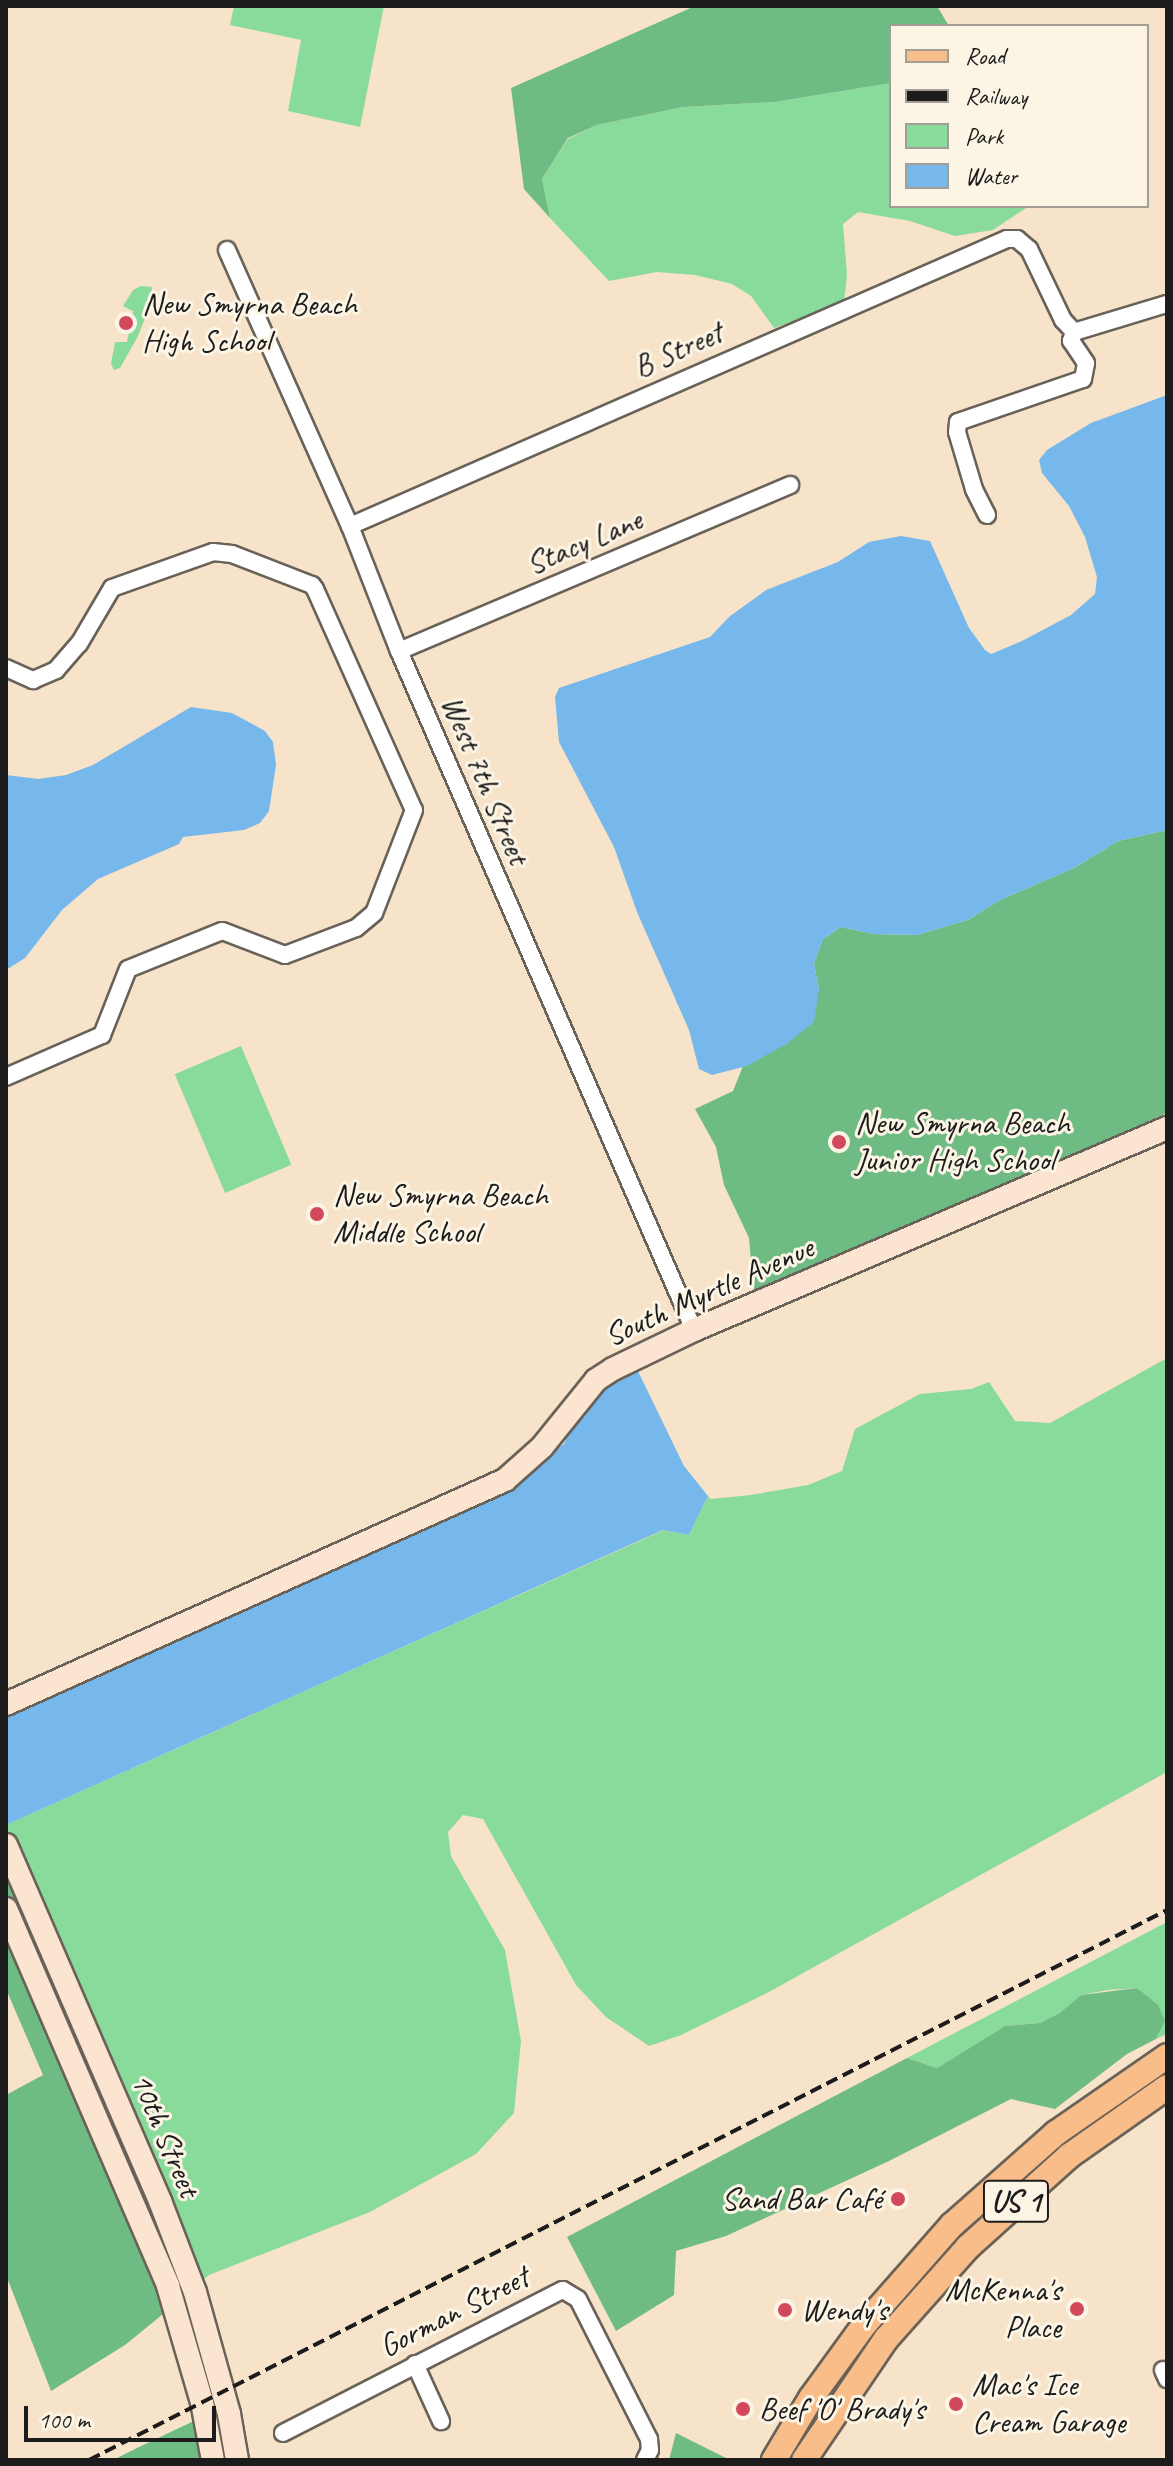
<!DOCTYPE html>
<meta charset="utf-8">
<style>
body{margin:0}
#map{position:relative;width:1173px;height:2466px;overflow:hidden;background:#f7e3c9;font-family:Caveat,sans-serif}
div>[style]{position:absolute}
.green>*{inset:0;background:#89db9c;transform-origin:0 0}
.forest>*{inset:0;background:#6ebb84}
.water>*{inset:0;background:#76b8eb}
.roads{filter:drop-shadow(2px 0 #696259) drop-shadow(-2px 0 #696259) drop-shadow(0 2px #696259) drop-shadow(0 -2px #696259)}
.street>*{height:16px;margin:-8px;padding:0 8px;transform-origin:8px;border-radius:8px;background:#fff}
.secondary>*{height:22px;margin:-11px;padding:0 11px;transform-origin:11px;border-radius:11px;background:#fce5d0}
.primary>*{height:24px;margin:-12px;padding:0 12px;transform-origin:12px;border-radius:12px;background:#f8bd89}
.rail>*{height:4px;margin-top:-2px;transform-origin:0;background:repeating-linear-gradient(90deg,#1c1c1c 0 12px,transparent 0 18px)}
.dots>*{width:22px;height:22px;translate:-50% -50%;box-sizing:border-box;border:4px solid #fcf5e5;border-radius:50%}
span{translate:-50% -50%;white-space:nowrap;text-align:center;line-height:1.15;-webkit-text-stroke:6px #fcf5e5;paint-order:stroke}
.shield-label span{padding:2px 6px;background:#fcf5e5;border:2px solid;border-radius:6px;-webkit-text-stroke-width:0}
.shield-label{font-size:30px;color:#1c1c1c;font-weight:700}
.poi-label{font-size:32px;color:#1c1c1c}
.left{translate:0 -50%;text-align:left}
.right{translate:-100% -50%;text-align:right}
.street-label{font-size:32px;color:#1c1c1c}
.frame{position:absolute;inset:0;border:8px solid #1c1c1c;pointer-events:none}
.legend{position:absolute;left:889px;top:24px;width:260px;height:184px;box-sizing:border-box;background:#fcf5e5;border:2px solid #a29e95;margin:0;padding:10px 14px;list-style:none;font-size:24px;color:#1c1c1c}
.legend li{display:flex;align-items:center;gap:16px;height:40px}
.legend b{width:40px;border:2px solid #a29e95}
.scale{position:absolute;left:24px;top:2406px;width:192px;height:36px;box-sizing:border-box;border:4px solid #1c1c1c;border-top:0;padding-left:10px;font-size:24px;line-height:28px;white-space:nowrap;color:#1c1c1c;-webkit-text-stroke:6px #fcf5e5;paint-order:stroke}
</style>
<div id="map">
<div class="green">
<div style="clip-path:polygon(234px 6px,384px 6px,360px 127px,288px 111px,301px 40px,230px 25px)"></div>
<div style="clip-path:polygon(891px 83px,891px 206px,1029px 206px,993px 230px,955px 236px,910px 221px,858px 212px,843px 224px,847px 275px,844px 303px,774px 328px,751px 296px,732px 284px,695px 275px,657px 272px,609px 281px,550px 218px,542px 179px,568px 139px,597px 125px,683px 107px,775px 102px)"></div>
<div style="clip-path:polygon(141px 286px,152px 287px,150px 306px,137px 338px,120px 368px,114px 370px,111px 364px,115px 342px,127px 342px,133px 311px,123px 306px,133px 290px)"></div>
<div style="left:241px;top:1046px;width:129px;height:72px;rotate:67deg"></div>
<div style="clip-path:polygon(1167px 1358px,1167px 1772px,767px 1993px,681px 2035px,649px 2046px,606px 2017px,576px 1985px,483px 1819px,463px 1815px,448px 1832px,451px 1856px,505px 1950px,521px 2041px,514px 2113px,476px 2154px,370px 2212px,209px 2275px,199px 2283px,6px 1825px,664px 1530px,689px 1535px,708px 1496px,711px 1499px,751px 1495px,808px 1485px,842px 1471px,855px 1429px,920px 1394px,971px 1389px,989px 1382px,1015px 1421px,1050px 1423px)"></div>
<div style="clip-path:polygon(1167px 1922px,1167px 2034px,1156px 2039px,1165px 2021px,1138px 1988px,1108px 1990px,1081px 1995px,1061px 2013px,1040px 2023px,1005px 2026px,937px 2068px,907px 2058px)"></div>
</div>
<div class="forest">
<div style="clip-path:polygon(695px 6px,937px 6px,949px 26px,891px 26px,891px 83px,775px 102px,683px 107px,597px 125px,568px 138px,542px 179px,550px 218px,524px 189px,511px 88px)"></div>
<div style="clip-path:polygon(1167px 830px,1167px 1113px,754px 1295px,749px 1238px,724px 1185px,716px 1147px,695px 1109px,733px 1091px,743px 1066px,788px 1043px,819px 989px,814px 964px,823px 939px,841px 927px,874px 934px,917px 935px,968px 920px,1000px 900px,1074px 868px,1118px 841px)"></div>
<div style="clip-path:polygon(6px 1863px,188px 2293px,180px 2299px,6px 1891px)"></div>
<div style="clip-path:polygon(6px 1926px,168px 2310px,125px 2345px,51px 2391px,6px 2275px,6px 2095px,43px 2075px,6px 1989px)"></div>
<div style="clip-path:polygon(1137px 1988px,1158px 2005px,1165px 2021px,1156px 2039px,1127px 2054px,1055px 2109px,1011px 2099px,889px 2161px,726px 2236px,676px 2251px,674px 2295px,616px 2331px,567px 2237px,907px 2058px,937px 2068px,1005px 2026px,1040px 2023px,1060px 2013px,1081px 1995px)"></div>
<div style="clip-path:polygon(198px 2419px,206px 2460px,113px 2460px,137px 2448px)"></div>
<div style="clip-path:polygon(676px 2433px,730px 2460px,669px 2460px)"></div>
</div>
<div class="water">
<div style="clip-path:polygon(1167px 395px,1167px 830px,1118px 841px,1074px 868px,1000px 900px,968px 920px,917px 935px,874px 934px,841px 927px,823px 939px,814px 964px,819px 989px,814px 1022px,788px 1043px,747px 1066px,712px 1075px,699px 1069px,689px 1030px,637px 912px,614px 847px,559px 742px,555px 697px,559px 688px,710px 637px,729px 617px,766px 590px,838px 562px,869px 542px,901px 536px,930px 541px,969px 628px,985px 650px,991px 654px,1022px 641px,1071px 615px,1095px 594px,1097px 577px,1085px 537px,1069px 506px,1042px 473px,1039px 460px,1047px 450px,1091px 423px)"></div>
<div style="clip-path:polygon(191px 707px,232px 713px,265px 731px,273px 742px,276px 765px,269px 811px,260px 823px,244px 830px,183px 837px,179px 844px,98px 879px,62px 910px,25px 958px,6px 970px,6px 775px,38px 779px,66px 775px,93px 765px)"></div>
<div style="clip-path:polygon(635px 1365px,684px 1466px,708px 1496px,689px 1535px,663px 1530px,6px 1825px,6px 1712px,531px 1466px,564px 1444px,578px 1414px,602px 1385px)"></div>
</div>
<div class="roads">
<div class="street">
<div style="left:227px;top:250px;width:302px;rotate:66deg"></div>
<div style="left:350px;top:526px;width:134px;rotate:68.6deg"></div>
<div style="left:399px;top:651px;width:740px;rotate:66.52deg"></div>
<div style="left:987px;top:515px;width:29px;rotate:-117deg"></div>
<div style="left:974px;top:489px;width:59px;rotate:-106.6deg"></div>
<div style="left:957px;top:432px;width:10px;rotate:-84deg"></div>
<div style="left:958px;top:422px;width:132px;rotate:-19deg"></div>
<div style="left:1083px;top:379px;width:16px;rotate:-79deg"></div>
<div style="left:1086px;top:363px;width:27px;rotate:-124deg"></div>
<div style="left:1071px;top:341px;width:9px;rotate:-72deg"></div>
<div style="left:1074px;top:332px;width:97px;rotate:-16.8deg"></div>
<div style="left:350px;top:526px;width:717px;rotate:-23.6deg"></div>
<div style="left:1007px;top:239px;width:10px"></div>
<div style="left:1017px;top:239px;width:16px;rotate:40deg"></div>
<div style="left:1029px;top:249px;width:79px;rotate:64.4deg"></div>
<div style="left:1063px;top:320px;width:16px;rotate:47deg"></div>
<div style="left:399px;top:651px;width:425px;rotate:-23deg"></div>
<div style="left:6px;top:668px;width:30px;rotate:24deg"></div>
<div style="left:33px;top:680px;width:25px;rotate:-23deg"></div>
<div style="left:56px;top:670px;width:35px;rotate:-49deg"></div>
<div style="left:79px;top:644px;width:65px;rotate:-59.5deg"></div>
<div style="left:112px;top:588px;width:107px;rotate:-19.6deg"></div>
<div style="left:213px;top:552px;width:19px;rotate:6deg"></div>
<div style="left:232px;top:554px;width:86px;rotate:21.2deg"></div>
<div style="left:312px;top:585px;width:5px;rotate:53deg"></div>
<div style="left:315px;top:589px;width:242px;rotate:65.9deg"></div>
<div style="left:414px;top:810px;width:110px;rotate:111.2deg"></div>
<div style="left:374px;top:913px;width:23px;rotate:140deg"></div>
<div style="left:356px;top:928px;width:76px;rotate:159.2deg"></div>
<div style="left:285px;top:955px;width:67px;rotate:-159.1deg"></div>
<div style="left:222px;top:931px;width:101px;rotate:158deg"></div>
<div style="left:128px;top:969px;width:71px;rotate:111.5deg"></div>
<div style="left:102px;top:1035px;width:105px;rotate:156.4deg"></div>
<div style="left:415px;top:2364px;width:63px;rotate:65.5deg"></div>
<div style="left:1163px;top:2370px;width:10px;rotate:66deg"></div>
<div style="left:283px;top:2433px;width:314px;rotate:-27.1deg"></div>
<div style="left:563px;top:2290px;width:17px;rotate:31deg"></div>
<div style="left:578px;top:2299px;width:157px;rotate:63.1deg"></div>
<div style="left:649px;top:2439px;width:11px;rotate:85deg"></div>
<div style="left:650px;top:2450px;width:11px;rotate:117deg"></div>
</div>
<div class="secondary">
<div style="left:6px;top:1704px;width:547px;rotate:-24.18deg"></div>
<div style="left:505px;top:1480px;width:50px;rotate:-41.7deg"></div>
<div style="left:542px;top:1447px;width:86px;rotate:-51.1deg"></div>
<div style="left:596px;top:1380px;width:20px;rotate:-33deg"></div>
<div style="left:613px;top:1369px;width:90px;rotate:-25.7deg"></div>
<div style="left:694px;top:1330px;width:514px;rotate:-23.13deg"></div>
<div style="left:6px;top:1845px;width:388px;rotate:66.6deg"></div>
<div style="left:160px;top:2201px;width:97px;rotate:69deg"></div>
<div style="left:195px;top:2292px;width:127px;rotate:74.4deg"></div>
<div style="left:229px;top:2414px;width:47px;rotate:80.1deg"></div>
<div style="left:6px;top:1909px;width:410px;rotate:66.7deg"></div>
<div style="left:168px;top:2286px;width:121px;rotate:73.7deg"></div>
<div style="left:202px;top:2402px;width:59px;rotate:79.3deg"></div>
</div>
<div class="primary">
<div style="left:774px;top:2460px;width:72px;rotate:-59.2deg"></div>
<div style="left:811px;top:2398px;width:90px;rotate:-54deg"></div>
<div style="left:864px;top:2325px;width:133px;rotate:-48.7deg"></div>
<div style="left:952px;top:2225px;width:139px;rotate:-41.5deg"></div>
<div style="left:1056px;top:2133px;width:135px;rotate:-34.7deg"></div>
<div style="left:804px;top:2460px;width:146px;rotate:-55.9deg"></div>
<div style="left:886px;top:2339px;width:123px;rotate:-48.3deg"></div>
<div style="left:968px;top:2247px;width:136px;rotate:-42deg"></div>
<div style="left:1069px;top:2156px;width:120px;rotate:-35.1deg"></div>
</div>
</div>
<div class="rail">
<div style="left:89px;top:2460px;width:1210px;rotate:-27.03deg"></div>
</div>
<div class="dots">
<div style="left:126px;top:323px;background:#d1495b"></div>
<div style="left:839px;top:1142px;background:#d1495b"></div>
<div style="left:317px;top:1214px;background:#d1495b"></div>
<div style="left:898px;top:2199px;background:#d1495b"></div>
<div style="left:1077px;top:2309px;background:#d1495b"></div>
<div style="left:785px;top:2310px;background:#d1495b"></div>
<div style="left:956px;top:2404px;background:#d1495b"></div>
<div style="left:743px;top:2409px;background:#d1495b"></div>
</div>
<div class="shield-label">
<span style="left:1016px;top:2201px">US 1</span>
</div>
<div class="poi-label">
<span class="left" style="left:142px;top:323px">New Smyrna Beach<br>High School</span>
<span class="left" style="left:855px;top:1142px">New Smyrna Beach<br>Junior High School</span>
<span class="left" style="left:333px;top:1214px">New Smyrna Beach<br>Middle School</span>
<span class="right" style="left:882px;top:2199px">Sand Bar Café</span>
<span class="right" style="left:1061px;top:2309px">McKenna's<br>Place</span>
<span class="left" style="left:801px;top:2310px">Wendy's</span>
<span class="left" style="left:972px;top:2404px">Mac's Ice<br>Cream Garage</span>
<span class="left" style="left:759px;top:2409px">Beef 'O' Brady's</span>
</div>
<div class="street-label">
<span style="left:678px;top:350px;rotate:-24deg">B Street</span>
<span style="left:584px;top:542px;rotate:-23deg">Stacy Lane</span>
<span style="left:485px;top:780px;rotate:67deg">West 7th Street</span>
<span style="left:709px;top:1292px;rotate:-24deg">South Myrtle Avenue</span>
<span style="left:165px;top:2135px;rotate:67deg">10th Street</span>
<span style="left:454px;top:2312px;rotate:-27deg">Gorman Street</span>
</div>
<div class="frame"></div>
<ul class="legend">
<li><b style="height:10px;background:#f8bd89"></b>Road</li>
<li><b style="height:10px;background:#1c1c1c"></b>Railway</li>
<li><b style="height:22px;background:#89db9c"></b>Park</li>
<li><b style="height:22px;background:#76b8eb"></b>Water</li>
</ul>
<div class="scale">100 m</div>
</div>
